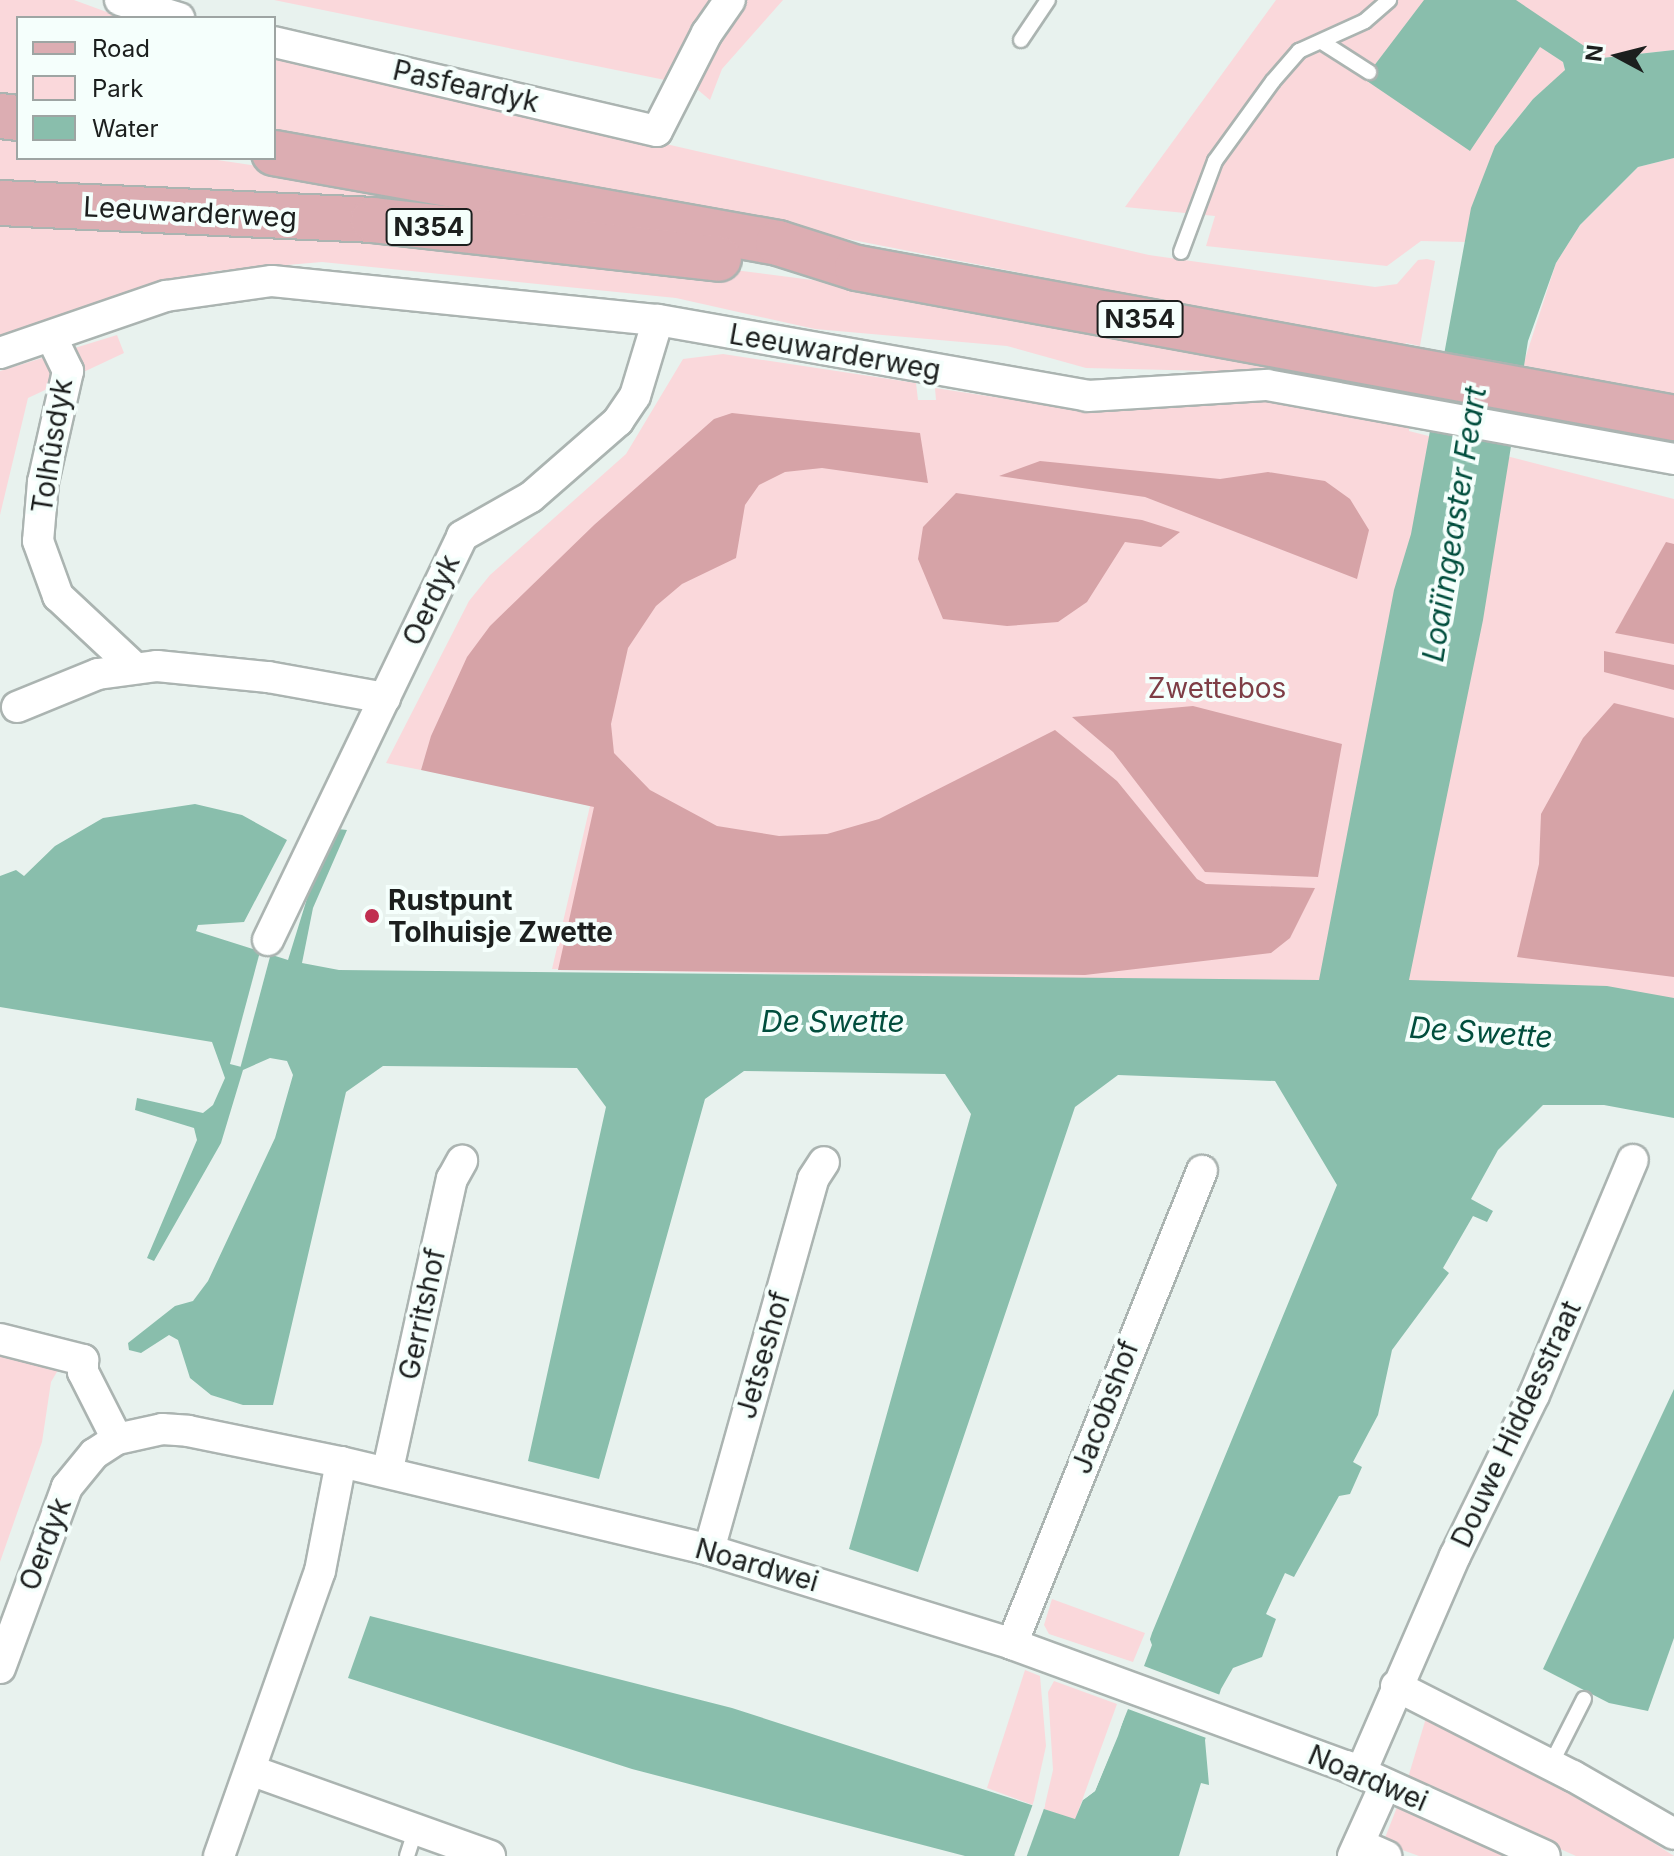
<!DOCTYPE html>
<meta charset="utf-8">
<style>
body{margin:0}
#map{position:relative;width:1674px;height:1856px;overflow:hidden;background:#e8f2ee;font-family:Inter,sans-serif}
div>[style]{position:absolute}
.green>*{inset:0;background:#fad8db}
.forest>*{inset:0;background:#d6a3a7}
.water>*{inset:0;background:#89beac}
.pier>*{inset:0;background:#e8f2ee;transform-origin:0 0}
.roads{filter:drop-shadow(2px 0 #abb4b1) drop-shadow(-2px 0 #abb4b1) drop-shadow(0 2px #abb4b1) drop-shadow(0 -2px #abb4b1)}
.service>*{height:14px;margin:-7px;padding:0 7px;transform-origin:7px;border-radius:7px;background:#fff}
.minor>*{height:30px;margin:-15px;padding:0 15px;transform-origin:15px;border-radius:15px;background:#fff}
.primary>*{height:44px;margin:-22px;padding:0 22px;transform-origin:22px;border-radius:22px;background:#dcadb2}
.dots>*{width:22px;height:22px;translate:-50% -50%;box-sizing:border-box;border:4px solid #f5fffc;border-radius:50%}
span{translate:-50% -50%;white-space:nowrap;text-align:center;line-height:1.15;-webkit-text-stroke:8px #f5fffc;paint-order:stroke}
.shield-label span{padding:2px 6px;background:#f5fffc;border:2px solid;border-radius:6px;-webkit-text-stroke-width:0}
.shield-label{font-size:26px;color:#1c1f1e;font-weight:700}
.street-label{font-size:28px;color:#1c1f1e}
.park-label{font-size:28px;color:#7e3d45}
.poi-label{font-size:28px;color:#1c1f1e;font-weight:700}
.left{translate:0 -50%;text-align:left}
.water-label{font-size:30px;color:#014e3d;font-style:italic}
.legend{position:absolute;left:16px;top:16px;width:260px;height:144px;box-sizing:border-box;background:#f5fffc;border:2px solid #9ea5a3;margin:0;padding:10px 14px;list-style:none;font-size:24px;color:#1c1f1e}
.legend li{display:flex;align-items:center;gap:16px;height:40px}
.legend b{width:40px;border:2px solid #9ea5a3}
.north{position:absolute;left:1578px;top:16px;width:80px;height:80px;-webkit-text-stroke:6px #f5fffc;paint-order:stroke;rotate:277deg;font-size:22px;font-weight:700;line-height:32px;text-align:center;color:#1c1f1e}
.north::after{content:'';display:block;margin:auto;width:28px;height:36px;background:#1c1f1e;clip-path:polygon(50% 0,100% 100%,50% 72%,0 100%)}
</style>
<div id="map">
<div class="green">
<div style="clip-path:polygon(0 0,74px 0,123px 18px,18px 18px,18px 107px,0 106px)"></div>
<div style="clip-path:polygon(274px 0,721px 0,675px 75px,665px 80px)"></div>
<div style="clip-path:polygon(747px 0,783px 0,722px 69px,710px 100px,692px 85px,724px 25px)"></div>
<div style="clip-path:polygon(1276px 0,1674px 0,1674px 50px,1602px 58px,1556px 28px,1541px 47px,1563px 62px,1565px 71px,1533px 99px,1495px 146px,1466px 242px,1421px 241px,1387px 266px,1206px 246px,1215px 216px,1125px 207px)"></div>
<div style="clip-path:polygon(274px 54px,1149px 255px,1375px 287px,1397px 284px,1418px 260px,1427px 259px,1435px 261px,1420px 346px,1406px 343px,1405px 348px,689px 208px,274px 141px)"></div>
<div style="clip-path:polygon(0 134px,18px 136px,18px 158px,204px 158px,670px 228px,0 191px)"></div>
<div style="clip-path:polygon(1674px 158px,1674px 399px,1523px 365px,1556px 263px,1580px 225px,1638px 167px)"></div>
<div style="clip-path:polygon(0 218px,625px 256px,820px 281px,1392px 384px,1390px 393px,1253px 372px,1086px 368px,1007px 346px,815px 329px,676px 298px,322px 262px,215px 271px,149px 286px,0 341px)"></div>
<div style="clip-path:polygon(117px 335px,124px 353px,28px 398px,0 515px,0 371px)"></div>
<div style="clip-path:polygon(723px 354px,916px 383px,918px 400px,936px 400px,935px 388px,1014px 400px,1247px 392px,1391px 421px,1409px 427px,1409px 431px,1674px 499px,1674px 1004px,1388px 986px,552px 969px,590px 806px,425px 757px,421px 770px,386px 763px,469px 601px,490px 575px,626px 454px,683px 359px)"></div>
<div style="clip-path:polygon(1557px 414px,1674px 436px,1674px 449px,1556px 425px)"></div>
<div style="clip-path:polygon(0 1352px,61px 1365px,51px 1382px,42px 1442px,0 1562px)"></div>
<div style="clip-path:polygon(1052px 1599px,1145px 1633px,1133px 1662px,1049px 1634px,1044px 1625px)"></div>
<div style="clip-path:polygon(1025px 1670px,1040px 1676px,1046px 1746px,1033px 1805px,987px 1788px)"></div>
<div style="clip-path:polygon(1054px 1681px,1117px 1704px,1075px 1820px,1044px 1809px,1053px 1770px,1048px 1692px)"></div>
<div style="clip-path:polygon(1426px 1718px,1563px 1785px,1674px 1856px,1576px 1856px,1407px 1781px)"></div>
<div style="clip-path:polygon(1399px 1802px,1520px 1856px,1419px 1856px,1383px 1843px)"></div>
</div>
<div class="forest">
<div style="clip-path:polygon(732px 413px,920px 433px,928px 483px,822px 468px,785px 472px,759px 485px,745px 505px,736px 558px,682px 584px,656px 606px,628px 648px,611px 724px,614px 753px,650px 790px,717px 826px,779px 836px,827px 834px,879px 819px,1055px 730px,1117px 781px,1197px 879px,1206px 884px,1315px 888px,1290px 938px,1271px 953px,1085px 975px,558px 970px,594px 807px,421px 770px,431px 736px,467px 657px,490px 626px,594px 525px,714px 419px)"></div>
<div style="clip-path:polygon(1040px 461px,1220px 479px,1268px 472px,1325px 481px,1350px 499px,1369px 530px,1357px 579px,1145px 497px,999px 476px)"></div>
<div style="clip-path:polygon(956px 493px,1142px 520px,1180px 532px,1161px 547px,1125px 542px,1087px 602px,1058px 622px,1007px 626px,943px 619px,918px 559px,923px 527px)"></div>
<div style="clip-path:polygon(1666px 542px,1674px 544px,1674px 644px,1615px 633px)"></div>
<div style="clip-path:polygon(1604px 651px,1674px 665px,1674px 690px,1604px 672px)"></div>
<div style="clip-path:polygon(1614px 703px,1674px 718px,1674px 977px,1517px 957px,1539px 864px,1541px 814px,1583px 738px)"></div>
<div style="clip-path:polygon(1193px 706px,1342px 744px,1318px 877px,1205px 872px,1113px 752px,1072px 717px)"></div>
</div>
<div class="water">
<div style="clip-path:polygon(1424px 0,1516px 0,1602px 58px,1674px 50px,1674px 158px,1638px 167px,1580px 225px,1556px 263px,1528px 341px,1483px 620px,1409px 980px,1607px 986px,1674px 998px,1674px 1118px,1604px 1105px,1543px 1105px,1498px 1150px,1471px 1199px,1493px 1211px,1487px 1222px,1473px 1216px,1443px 1268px,1449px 1273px,1392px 1350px,1378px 1415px,1353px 1462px,1362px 1467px,1350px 1494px,1339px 1496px,1294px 1577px,1285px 1573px,1266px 1614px,1276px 1619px,1262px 1657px,1233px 1668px,1221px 1689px,1205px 1740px,1209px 1785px,1201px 1783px,1179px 1856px,965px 1856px,632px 1769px,348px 1678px,370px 1616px,732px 1708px,1075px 1819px,1083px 1800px,1095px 1791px,1118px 1736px,1152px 1633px,1337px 1185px,1275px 1081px,1118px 1075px,1075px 1107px,918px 1572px,849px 1549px,971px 1114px,945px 1074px,744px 1071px,705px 1099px,599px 1479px,528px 1461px,606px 1107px,577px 1068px,383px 1066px,346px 1092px,273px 1405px,243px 1405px,211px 1395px,190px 1378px,178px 1340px,169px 1335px,141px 1353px,129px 1350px,128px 1343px,175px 1306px,193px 1301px,208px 1281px,275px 1138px,293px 1075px,287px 1061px,270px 1058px,243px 1070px,221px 1143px,154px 1261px,147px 1258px,197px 1140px,194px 1128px,135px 1110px,137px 1098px,203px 1113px,213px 1105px,225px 1078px,212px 1042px,0 1007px,0 876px,16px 870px,24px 876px,55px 846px,103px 818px,195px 804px,242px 815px,287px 840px,244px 922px,198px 925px,196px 931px,288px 960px,318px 863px,338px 829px,347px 830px,313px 908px,302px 963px,339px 970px,1319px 980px,1394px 590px,1411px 534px,1471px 208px,1495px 146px,1533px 99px,1565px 70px,1563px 62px,1540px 47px,1470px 151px,1364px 79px)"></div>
<div style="clip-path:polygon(1674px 1389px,1674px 1638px,1648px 1711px,1609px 1703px,1543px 1669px)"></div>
</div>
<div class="pier">
<div style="left:261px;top:948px;width:11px;height:120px;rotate:15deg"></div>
<div style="clip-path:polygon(1148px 1634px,1152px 1645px,1144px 1666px,1223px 1696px,1209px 1739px,1128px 1709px,1095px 1791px,1083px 1800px,1115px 1734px)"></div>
<div style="left:1034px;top:1801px;width:12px;height:58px;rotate:20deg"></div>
</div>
<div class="roads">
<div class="service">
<div style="left:1021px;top:40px;width:48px;rotate:-56deg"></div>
<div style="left:1322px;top:42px;width:56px;rotate:32.6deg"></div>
<div style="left:1181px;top:252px;width:97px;rotate:-69.5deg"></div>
<div style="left:1215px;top:161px;width:99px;rotate:-54.1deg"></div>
<div style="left:1273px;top:81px;width:40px;rotate:-49deg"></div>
<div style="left:1299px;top:51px;width:72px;rotate:-24.4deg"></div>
<div style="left:1365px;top:21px;width:32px;rotate:-41deg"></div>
<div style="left:1551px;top:1764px;width:73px;rotate:-63.1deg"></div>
<div style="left:407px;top:1856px;width:28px;rotate:-72deg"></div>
</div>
<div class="minor">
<div style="left:120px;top:0;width:62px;rotate:17deg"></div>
<div style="left:274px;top:42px;width:393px;rotate:13.1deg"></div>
<div style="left:657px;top:131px;width:110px;rotate:-63deg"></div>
<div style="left:707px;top:33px;width:40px;rotate:-55.1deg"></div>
<div style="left:51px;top:336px;width:39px;rotate:64deg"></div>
<div style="left:68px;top:371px;width:114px;rotate:102.7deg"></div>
<div style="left:43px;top:482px;width:59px;rotate:94.8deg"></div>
<div style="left:38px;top:541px;width:59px;rotate:70deg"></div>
<div style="left:58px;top:596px;width:104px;rotate:43.1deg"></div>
<div style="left:0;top:353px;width:176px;rotate:-19deg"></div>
<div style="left:166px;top:296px;width:107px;rotate:-8.1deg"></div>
<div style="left:272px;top:281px;width:388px;rotate:5.8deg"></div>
<div style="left:658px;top:320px;width:436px;rotate:10deg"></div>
<div style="left:1087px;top:396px;width:180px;rotate:-3.5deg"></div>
<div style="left:1267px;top:385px;width:414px;rotate:10.3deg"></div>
<div style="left:17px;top:707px;width:87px;rotate:-22.2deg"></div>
<div style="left:98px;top:674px;width:60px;rotate:-7.7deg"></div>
<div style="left:157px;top:666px;width:112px;rotate:5.7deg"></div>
<div style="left:268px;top:677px;width:119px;rotate:10.2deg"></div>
<div style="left:268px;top:940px;width:448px;rotate:-64.3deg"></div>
<div style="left:462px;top:536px;width:79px;rotate:-29.5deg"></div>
<div style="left:531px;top:497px;width:116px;rotate:-41.1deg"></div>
<div style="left:618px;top:421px;width:30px;rotate:-56deg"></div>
<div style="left:635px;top:396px;width:79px;rotate:-73.2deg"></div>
<div style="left:0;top:1339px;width:86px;rotate:14.2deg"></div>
<div style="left:83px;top:1360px;width:12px;rotate:90deg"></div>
<div style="left:83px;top:1372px;width:75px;rotate:63.1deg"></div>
<div style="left:117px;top:1439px;width:27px;rotate:147deg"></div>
<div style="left:94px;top:1454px;width:43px;rotate:129.3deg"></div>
<div style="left:67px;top:1487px;width:193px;rotate:110.3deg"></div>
<div style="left:117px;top:1439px;width:46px;rotate:-12.5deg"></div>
<div style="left:162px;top:1429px;width:26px;rotate:4deg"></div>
<div style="left:188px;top:1431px;width:156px;rotate:11.5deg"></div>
<div style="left:388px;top:1469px;width:297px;rotate:-77.6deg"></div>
<div style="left:452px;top:1179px;width:21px;rotate:-61deg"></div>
<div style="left:709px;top:1550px;width:385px;rotate:-74.3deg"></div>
<div style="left:813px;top:1179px;width:20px;rotate:-57deg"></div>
<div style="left:1012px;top:1644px;width:510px;rotate:-68.12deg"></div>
<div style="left:1396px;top:1686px;width:199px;rotate:27deg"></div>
<div style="left:1573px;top:1776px;width:116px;rotate:29.9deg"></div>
<div style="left:250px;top:1770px;width:255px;rotate:19.7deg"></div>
<div style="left:1361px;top:1772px;width:236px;rotate:-66.5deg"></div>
<div style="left:1455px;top:1556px;width:179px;rotate:-63.9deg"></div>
<div style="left:1534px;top:1395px;width:255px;rotate:-67.2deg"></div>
<div style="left:1359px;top:1844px;width:30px;rotate:24deg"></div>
<div style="left:219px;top:1856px;width:302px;rotate:-70.5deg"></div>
<div style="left:320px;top:1571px;width:111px;rotate:-79.1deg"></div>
<div style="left:341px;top:1462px;width:378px;rotate:13.4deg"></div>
<div style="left:709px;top:1550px;width:317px;rotate:17.2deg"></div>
<div style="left:1012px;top:1644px;width:356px;rotate:20.1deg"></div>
<div style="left:1346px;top:1766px;width:218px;rotate:24.3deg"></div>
<div style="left:1353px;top:1856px;width:78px;rotate:-65.7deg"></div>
</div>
<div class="primary">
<div style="left:0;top:116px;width:18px;rotate:6deg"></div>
<div style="left:274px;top:153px;width:512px;rotate:10.12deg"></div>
<div style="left:778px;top:243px;width:83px;rotate:17.6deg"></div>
<div style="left:857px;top:268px;width:831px;rotate:10.4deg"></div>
<div style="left:0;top:203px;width:373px;rotate:2.6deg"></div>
<div style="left:373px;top:220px;width:348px;rotate:6.4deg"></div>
</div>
</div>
<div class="dots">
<div style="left:372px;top:916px;background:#c02f50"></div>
</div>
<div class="shield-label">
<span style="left:429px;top:227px">N354</span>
<span style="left:1140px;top:319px">N354</span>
</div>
<div class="street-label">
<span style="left:466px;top:86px;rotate:13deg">Pasfeardyk</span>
<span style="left:190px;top:212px;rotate:3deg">Leeuwarderweg</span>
<span style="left:835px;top:352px;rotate:10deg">Leeuwarderweg</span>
<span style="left:52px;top:446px;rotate:-81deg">Tolhûsdyk</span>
<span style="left:431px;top:600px;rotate:-65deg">Oerdyk</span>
<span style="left:422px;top:1314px;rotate:-78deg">Gerritshof</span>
<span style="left:763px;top:1355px;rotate:-74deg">Jetseshof</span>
<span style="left:1105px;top:1407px;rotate:-69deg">Jacobshof</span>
<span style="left:1516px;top:1424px;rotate:-65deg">Douwe Hiddesstraat</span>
<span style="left:45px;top:1544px;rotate:-69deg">Oerdyk</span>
<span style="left:757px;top:1565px;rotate:16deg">Noardwei</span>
<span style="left:1368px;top:1778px;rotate:23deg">Noardwei</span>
</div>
<div class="park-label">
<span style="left:1217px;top:688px">Zwettebos</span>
</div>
<div class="poi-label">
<span class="left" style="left:388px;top:916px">Rustpunt<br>Tolhuisje Zwette</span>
</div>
<div class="water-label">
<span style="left:1454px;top:524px;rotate:-81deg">Loaiïngeaster Feart</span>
<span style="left:833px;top:1021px">De Swette</span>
<span style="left:1481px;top:1032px;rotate:4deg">De Swette</span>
</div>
<ul class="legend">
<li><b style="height:10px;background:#dcadb2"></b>Road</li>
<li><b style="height:22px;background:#fad8db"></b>Park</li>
<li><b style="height:22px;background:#89beac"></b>Water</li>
</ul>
<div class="north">N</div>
</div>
